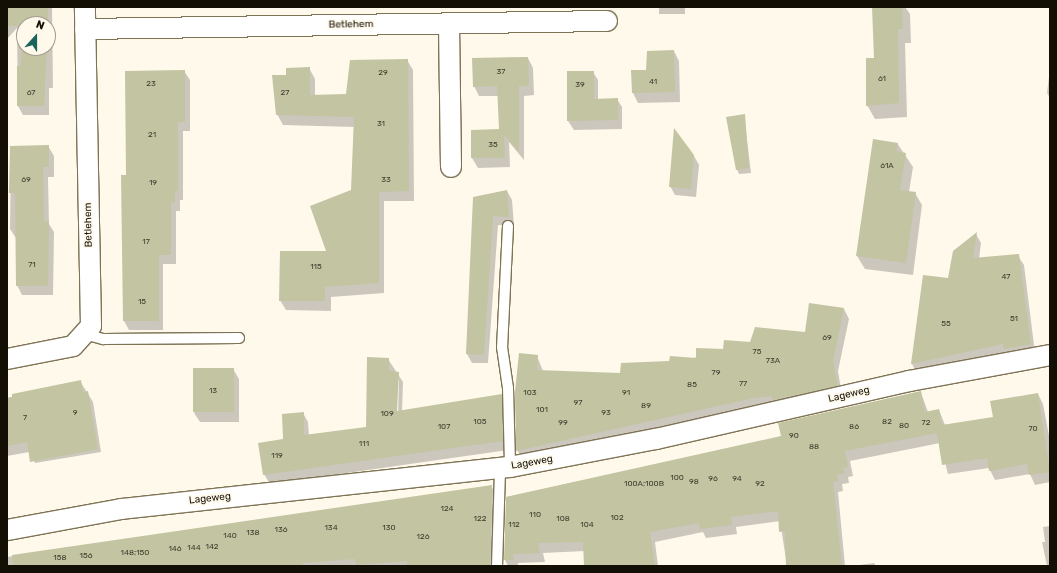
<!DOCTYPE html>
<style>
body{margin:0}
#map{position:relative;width:1057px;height:573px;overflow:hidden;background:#fef9eb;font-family:Rubik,sans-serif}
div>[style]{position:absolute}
.shadow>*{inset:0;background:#0003;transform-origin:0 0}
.building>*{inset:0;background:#c2c4a2;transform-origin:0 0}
.roads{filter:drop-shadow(1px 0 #7f7355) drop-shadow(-1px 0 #7f7355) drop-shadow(0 1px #7f7355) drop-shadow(0 -1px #7f7355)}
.lane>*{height:10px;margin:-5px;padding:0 5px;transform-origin:5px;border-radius:5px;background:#fff}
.street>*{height:20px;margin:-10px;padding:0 10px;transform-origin:10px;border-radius:10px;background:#fff}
span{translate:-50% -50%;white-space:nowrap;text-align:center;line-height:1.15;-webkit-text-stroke:4px #fef9eb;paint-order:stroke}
.number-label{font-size:8px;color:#3f3c2c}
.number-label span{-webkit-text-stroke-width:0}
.street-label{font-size:10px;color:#130f04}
.frame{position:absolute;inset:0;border:8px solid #130f04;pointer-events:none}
.north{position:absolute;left:16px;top:16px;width:40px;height:40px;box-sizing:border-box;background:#fef9eb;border:1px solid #a09b8f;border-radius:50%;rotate:21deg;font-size:11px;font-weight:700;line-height:16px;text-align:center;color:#130f04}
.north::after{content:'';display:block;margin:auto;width:14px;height:18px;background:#19655e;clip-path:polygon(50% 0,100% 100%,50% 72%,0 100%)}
</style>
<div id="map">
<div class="shadow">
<div style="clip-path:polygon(evenodd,7px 7px,52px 7px,53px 88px,49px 88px,49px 115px,23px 115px,18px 106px,17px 28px,7px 39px,7px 7px,24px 24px,48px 24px,48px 48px,24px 48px,24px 24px)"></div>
<div style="left:659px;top:7px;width:26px;height:7px"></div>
<div style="clip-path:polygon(873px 7px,905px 7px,910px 14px,911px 43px,905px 43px,907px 117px,875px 119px,867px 105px,875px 59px)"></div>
<div style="clip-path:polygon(674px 51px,679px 61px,680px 102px,638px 103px,633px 93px,632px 71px,647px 71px)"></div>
<div style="clip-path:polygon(528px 58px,533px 68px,534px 95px,524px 96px,524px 160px,509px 142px,510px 167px,478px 168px,472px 158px,472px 131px,500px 130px,498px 96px,479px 96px,474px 86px)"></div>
<div style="clip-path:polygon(407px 60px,413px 70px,414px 201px,384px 201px,384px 293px,331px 297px,331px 311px,286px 310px,280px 300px,328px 252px,352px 191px,354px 127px,283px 125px,277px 114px,287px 75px,309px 68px,315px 79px,315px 96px,347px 95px)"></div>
<div style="clip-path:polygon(1050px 69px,1050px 98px,1047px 93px)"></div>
<div style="clip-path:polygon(184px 71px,190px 80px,190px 131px,183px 131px,183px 200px,180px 200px,180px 211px,176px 211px,176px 264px,163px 264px,163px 330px,129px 330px,124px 321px,127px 176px)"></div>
<div style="clip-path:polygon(568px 72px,593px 72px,598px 80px,598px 99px,617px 99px,622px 107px,622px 129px,574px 130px,568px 121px)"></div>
<div style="clip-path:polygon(744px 115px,751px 173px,739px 174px,737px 169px)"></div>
<div style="clip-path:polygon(897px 143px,913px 167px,909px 192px,915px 193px,922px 205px,913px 275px,865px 269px,857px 256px)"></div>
<div style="clip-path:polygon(48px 146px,54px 156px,54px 177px,48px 177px,49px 224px,54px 232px,53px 295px,22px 295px,17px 285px,16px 238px,10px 229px,11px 147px)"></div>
<div style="clip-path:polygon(694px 156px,699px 165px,696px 197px,675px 195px,670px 186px)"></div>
<div style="clip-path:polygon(507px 191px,512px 200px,514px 226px,498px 225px,488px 363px,472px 363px,467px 354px,474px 198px)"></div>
<div style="clip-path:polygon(976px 234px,981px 243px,979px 259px,1018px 256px,1024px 265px,1035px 353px,917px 373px,912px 364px,924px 276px,949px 279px)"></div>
<div style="clip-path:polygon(810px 304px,844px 309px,849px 319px,838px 371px,842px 395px,523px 460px,517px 450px,537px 356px,543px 371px,621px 374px,806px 333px)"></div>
<div style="clip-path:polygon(evenodd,388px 359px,403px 382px,402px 412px,501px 395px,506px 404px,508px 450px,270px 484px,264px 474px,303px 413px,308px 422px,309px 436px,367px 428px,388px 359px,397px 380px,399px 380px,398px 416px,396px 416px,397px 380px)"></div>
<div style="clip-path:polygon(233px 369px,239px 379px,239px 422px,200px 422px,194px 413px)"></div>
<div style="clip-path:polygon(80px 381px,93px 402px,101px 452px,35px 463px,29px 452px,7px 456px,7px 398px)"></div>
<div style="clip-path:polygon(921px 393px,928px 412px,939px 410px,945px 425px,994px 418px,1038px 394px,1043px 404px,1050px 441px,1050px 482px,1035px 485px,1030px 474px,995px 480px,989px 468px,948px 474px,940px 443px,850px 461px,853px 476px,848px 477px,849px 483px,842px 484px,843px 491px,838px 492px,845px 566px,787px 566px,780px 521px,736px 527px,737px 534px,706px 538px,703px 532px,655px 542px,658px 566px,585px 566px,585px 551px,543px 553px,545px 562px,518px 563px,518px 566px,508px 566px,505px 560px,507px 497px,782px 437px)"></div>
<div style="clip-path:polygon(491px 486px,497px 496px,496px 566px,7px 566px,7px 557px)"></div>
<div style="clip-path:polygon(1050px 526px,1050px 566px,1047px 566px,1042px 542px,1045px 542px,1043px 527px)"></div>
<div style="clip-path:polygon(874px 563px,876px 566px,852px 566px)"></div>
</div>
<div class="building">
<div style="clip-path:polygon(7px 7px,48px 7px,48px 24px,24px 24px,24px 48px,47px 48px,44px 106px,17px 106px,17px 66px,21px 66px,23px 26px,7px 26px)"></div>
<div style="clip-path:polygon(872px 7px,902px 7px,903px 29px,898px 29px,899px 103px,866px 106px,866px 58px,874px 58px)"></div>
<div style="clip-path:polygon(674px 50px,675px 92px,632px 93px,631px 70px,646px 70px,647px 51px)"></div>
<div style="clip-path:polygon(528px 57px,529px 86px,519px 86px,519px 152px,504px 135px,505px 158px,471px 158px,471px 130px,499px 129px,497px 86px,473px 87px,472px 58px)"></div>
<div style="clip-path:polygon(408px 59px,409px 191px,379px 192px,379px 283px,325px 287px,325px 301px,279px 301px,280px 251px,326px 251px,310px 206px,351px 190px,354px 117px,276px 115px,272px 75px,286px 75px,286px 68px,310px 67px,310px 95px,346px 94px,350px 60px)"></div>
<div style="clip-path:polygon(185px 70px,185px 122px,178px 122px,178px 191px,175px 191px,175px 202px,171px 203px,171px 255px,159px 255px,159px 321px,123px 321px,121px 175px,126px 175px,125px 71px)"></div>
<div style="clip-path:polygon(567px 71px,594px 71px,594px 99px,618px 98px,618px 120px,567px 121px)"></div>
<div style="clip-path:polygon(745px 114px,749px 168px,736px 170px,726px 117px)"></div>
<div style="clip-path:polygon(674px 128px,694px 155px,691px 189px,669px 187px)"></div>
<div style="clip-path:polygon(873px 139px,898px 143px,896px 151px,906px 153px,900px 190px,916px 192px,906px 263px,856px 256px)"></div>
<div style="clip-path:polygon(49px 145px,49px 167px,43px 167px,44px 221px,49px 221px,48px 286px,16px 286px,15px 193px,9px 193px,10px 146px)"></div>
<div style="clip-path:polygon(507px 190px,509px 217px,493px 216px,484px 355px,466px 354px,473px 197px)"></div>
<div style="clip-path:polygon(977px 232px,973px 258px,1019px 254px,1031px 344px,1004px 349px,1003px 344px,911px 364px,923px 275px,948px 278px,953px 251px)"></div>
<div style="clip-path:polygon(809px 303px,844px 308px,833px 361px,838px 386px,773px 400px,772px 396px,754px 398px,516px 451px,515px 392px,519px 353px,538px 355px,537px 370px,620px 373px,621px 363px,669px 361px,670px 356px,696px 358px,696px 348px,723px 349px,724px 340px,750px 342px,755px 327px,805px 332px)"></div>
<div style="clip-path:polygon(367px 357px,389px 358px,389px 371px,399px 372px,397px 411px,502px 394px,503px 441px,263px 475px,258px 443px,283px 439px,282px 414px,304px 412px,304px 435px,366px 427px)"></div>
<div style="left:234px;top:368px;width:44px;height:41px;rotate:90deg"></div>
<div style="clip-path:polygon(81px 380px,83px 392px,88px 391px,98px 449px,30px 462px,27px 442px,7px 446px,7px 398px,12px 397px,12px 394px)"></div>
<div style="clip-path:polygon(921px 391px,925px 412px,939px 409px,942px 425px,993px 417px,990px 401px,1038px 393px,1050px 472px,1029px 475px,1027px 464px,989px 471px,987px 458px,942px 465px,937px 433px,845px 451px,848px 467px,843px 468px,845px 473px,837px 475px,838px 481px,833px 482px,842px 566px,786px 566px,785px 531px,779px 532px,778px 511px,731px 517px,732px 525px,700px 529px,699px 523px,650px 532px,655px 566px,584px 566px,583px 542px,538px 543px,540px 553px,513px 554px,513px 560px,504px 560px,506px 497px,781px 436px,778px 423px)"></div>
<div style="clip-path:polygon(492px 485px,490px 566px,407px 566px,407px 561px,356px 565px,355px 559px,303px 563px,303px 566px,13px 566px,12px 555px)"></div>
</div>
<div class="roads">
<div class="lane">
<div style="left:508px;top:226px;width:121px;rotate:92.8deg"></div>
<div style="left:502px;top:347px;width:41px;rotate:81.7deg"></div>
<div style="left:508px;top:388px;width:79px;rotate:88.5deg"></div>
<div style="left:84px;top:334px;width:20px;rotate:15deg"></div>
<div style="left:103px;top:339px;width:136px;rotate:-0.4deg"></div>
<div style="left:497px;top:566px;width:98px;rotate:-88.2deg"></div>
</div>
<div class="street">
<div style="left:449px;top:24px;width:143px;rotate:89.2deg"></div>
<div style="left:85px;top:29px;width:522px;rotate:-0.88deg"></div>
<div style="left:7px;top:359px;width:67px;rotate:-11.1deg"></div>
<div style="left:73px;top:346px;width:27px;rotate:-48deg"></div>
<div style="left:91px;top:326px;width:319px;rotate:-91.1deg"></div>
<div style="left:7px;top:530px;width:116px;rotate:-10.4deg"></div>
<div style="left:121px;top:509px;width:391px;rotate:-6.2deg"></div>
<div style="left:510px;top:467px;width:149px;rotate:-10.9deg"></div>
<div style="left:656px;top:439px;width:260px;rotate:-12.9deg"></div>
<div style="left:909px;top:381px;width:143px;rotate:-10.4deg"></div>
</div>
</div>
<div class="number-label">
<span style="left:501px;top:72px">37</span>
<span style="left:383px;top:73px">29</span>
<span style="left:882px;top:79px">61</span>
<span style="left:653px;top:82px">41</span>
<span style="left:151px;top:84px">23</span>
<span style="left:580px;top:85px">39</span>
<span style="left:31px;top:93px">67</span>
<span style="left:285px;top:93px">27</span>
<span style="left:381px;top:124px">31</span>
<span style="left:152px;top:135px">21</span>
<span style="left:493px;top:145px">35</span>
<span style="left:887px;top:166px">61A</span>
<span style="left:26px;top:180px">69</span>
<span style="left:386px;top:180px">33</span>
<span style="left:153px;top:183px">19</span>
<span style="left:146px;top:242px">17</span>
<span style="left:32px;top:265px">71</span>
<span style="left:316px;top:267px">115</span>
<span style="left:1006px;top:277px">47</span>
<span style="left:142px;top:302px">15</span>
<span style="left:1014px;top:319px">51</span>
<span style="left:946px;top:324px">55</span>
<span style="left:827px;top:338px">69</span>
<span style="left:757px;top:352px">75</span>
<span style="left:773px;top:361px">73A</span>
<span style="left:716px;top:373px">79</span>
<span style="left:743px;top:384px">77</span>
<span style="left:692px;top:385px">85</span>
<span style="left:213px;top:391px">13</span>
<span style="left:530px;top:393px">103</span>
<span style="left:626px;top:393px">91</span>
<span style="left:578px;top:403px">97</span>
<span style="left:646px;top:406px">89</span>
<span style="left:542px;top:410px">101</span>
<span style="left:75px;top:413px">9</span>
<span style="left:606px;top:413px">93</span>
<span style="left:387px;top:414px">109</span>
<span style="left:25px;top:418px">7</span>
<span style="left:480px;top:422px">105</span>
<span style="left:887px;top:422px">82</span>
<span style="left:563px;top:423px">99</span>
<span style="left:926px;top:423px">72</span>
<span style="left:904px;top:426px">80</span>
<span style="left:444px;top:427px">107</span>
<span style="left:854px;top:427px">86</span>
<span style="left:1033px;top:429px">70</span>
<span style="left:794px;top:436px">90</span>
<span style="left:364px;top:444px">111</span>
<span style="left:814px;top:447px">88</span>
<span style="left:277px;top:456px">119</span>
<span style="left:677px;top:478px">100</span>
<span style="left:713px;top:479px">96</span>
<span style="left:737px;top:479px">94</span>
<span style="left:694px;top:482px">98</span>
<span style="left:644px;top:484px">100A;100B</span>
<span style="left:760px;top:484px">92</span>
<span style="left:447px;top:509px">124</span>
<span style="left:535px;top:515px">110</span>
<span style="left:617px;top:518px">102</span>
<span style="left:480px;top:519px">122</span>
<span style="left:563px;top:519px">108</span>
<span style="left:514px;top:525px">112</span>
<span style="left:587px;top:525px">104</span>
<span style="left:331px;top:528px">134</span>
<span style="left:389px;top:528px">130</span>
<span style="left:281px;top:530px">136</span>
<span style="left:253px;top:533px">138</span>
<span style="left:230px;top:536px">140</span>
<span style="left:423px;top:537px">126</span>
<span style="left:212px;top:547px">142</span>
<span style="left:194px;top:548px">144</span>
<span style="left:175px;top:549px">146</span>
<span style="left:135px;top:553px">148;150</span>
<span style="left:86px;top:556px">156</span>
<span style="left:60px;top:558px">158</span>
</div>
<div class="street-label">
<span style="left:351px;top:25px;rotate:-1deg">Betlehem</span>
<span style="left:89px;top:225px;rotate:-91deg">Betlehem</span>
<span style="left:849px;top:395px;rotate:-13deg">Lageweg</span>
<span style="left:532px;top:463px;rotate:-10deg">Lageweg</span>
<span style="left:210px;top:499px;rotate:-6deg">Lageweg</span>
</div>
<div class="frame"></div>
<div class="north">N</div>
</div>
